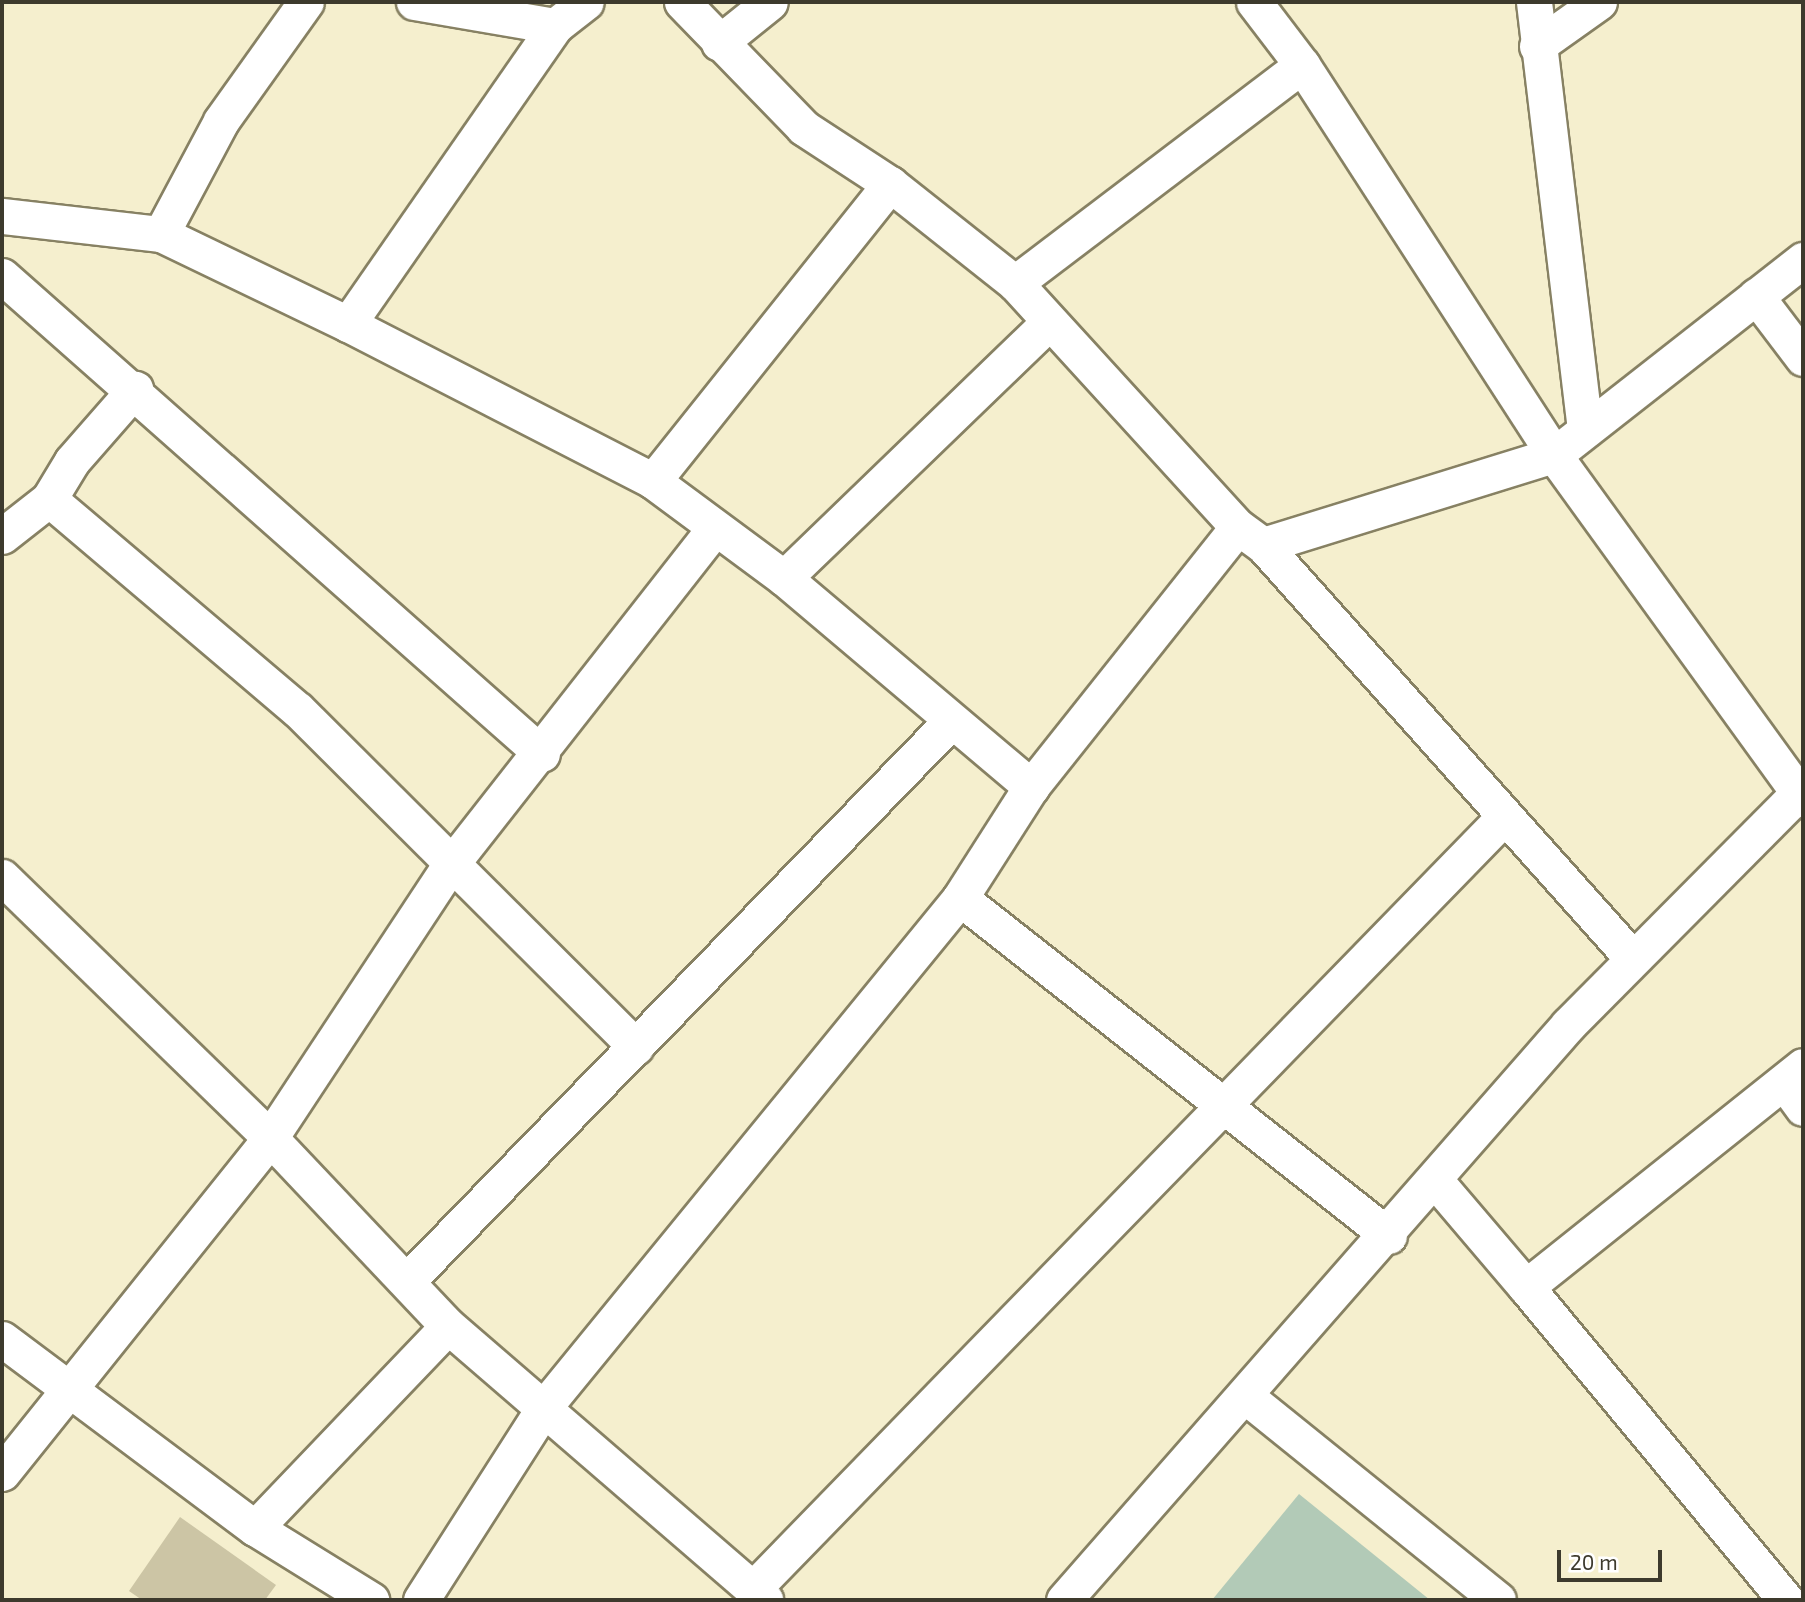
<!DOCTYPE html>
<style>
body{margin:0}
#map{position:relative;width:1805px;height:1602px;overflow:hidden;background:#f5efce;font-family:"Exo 2",sans-serif}
div>[style]{position:absolute}
.green>*{inset:0;background:#b2cab7}
.building>*{inset:0;background:#ccc5a5}
.roads{filter:drop-shadow(2px 0 #878163) drop-shadow(-2px 0 #878163) drop-shadow(0 2px #878163) drop-shadow(0 -2px #878163)}
.minor>*{height:35px;margin:-17.5px;padding:0 17.5px;transform-origin:17.5px;border-radius:17.5px;background:#fff}
span{translate:-50% -50%;white-space:nowrap;text-align:center;line-height:1.15;-webkit-text-stroke:6px #fff;paint-order:stroke}
.frame{position:absolute;inset:0;border:4px solid #3d3a2d;pointer-events:none}
.scale{position:absolute;left:1557px;top:1550px;width:105px;height:32px;box-sizing:border-box;border:4px solid #3d3a2d;border-top:0;padding-left:9px;font-size:21px;line-height:24px;white-space:nowrap;color:#3d3a2d;-webkit-text-stroke:5px #fff;paint-order:stroke}
</style>
<div id="map">
<div class="green">
<div style="clip-path:polygon(1299px 1494px,1430px 1600px,1212px 1600px)"></div>
</div>
<div class="building">
<div style="clip-path:polygon(180px 1517px,276px 1585px,265px 1600px,142px 1600px,129px 1591px)"></div>
</div>
<div class="roads">
<div class="minor">
<div style="left:414px;top:2px;width:143px;rotate:9.7deg"></div>
<div style="left:682px;top:2px;width:175px;rotate:45.9deg"></div>
<div style="left:804px;top:128px;width:103px;rotate:33.1deg"></div>
<div style="left:890px;top:184px;width:159px;rotate:38.4deg"></div>
<div style="left:1015px;top:283px;width:331px;rotate:47.6deg"></div>
<div style="left:1238px;top:527px;width:31px;rotate:36deg"></div>
<div style="left:1263px;top:545px;width:555px;rotate:48.21deg"></div>
<div style="left:1254px;top:2px;width:79px;rotate:52.7deg"></div>
<div style="left:1302px;top:65px;width:464px;rotate:57.1deg"></div>
<div style="left:1554px;top:455px;width:425px;rotate:54.1deg"></div>
<div style="left:1534px;top:2px;width:431px;rotate:83.2deg"></div>
<div style="left:719px;top:43px;width:65px;rotate:-38.8deg"></div>
<div style="left:1537px;top:46px;width:76px;rotate:-35.4deg"></div>
<div style="left:2px;top:216px;width:160px;rotate:6.5deg"></div>
<div style="left:161px;top:234px;width:208px;rotate:25.7deg"></div>
<div style="left:348px;top:324px;width:363px;rotate:-55.2deg"></div>
<div style="left:555px;top:26px;width:39px;rotate:-38deg"></div>
<div style="left:161px;top:234px;width:128px;rotate:-62deg"></div>
<div style="left:221px;top:121px;width:146px;rotate:-54.5deg"></div>
<div style="left:2px;top:276px;width:721px;rotate:41.51deg"></div>
<div style="left:1015px;top:283px;width:360px;rotate:-37.2deg"></div>
<div style="left:1756px;top:296px;width:78px;rotate:52.8deg"></div>
<div style="left:348px;top:324px;width:343px;rotate:27.2deg"></div>
<div style="left:653px;top:481px;width:163px;rotate:36.5deg"></div>
<div style="left:784px;top:578px;width:324px;rotate:40.2deg"></div>
<div style="left:653px;top:481px;width:380px;rotate:-51.4deg"></div>
<div style="left:49px;top:499px;width:326px;rotate:40.3deg"></div>
<div style="left:298px;top:710px;width:477px;rotate:44.9deg"></div>
<div style="left:2px;top:536px;width:60px;rotate:-38.2deg"></div>
<div style="left:49px;top:499px;width:44px;rotate:-58.8deg"></div>
<div style="left:72px;top:461px;width:96px;rotate:-48.8deg"></div>
<div style="left:1263px;top:545px;width:305px;rotate:-17.2deg"></div>
<div style="left:1554px;top:455px;width:316px;rotate:-38.1deg"></div>
<div style="left:784px;top:578px;width:367px;rotate:-44deg"></div>
<div style="left:2px;top:877px;width:374px;rotate:44.2deg"></div>
<div style="left:270px;top:1138px;width:259px;rotate:46.6deg"></div>
<div style="left:448px;top:1326px;width:419px;rotate:40.8deg"></div>
<div style="left:960px;top:898px;width:546px;rotate:38.23deg"></div>
<div style="left:1784px;top:1082px;width:32px;rotate:54deg"></div>
<div style="left:1434px;top:1179px;width:142px;rotate:49.6deg"></div>
<div style="left:1526px;top:1287px;width:354px;rotate:-38.6deg"></div>
<div style="left:409px;top:1279px;width:776px;rotate:-45.83deg"></div>
<div style="left:1526px;top:1287px;width:407px;rotate:50.3deg"></div>
<div style="left:2px;top:1339px;width:316px;rotate:36.8deg"></div>
<div style="left:255px;top:1528px;width:137px;rotate:31.8deg"></div>
<div style="left:1248px;top:1398px;width:321px;rotate:38.9deg"></div>
<div style="left:2px;top:1473px;width:429px;rotate:-51.3deg"></div>
<div style="left:270px;top:1138px;width:325px;rotate:-56.6deg"></div>
<div style="left:449px;top:867px;width:429px;rotate:-51.9deg"></div>
<div style="left:255px;top:1528px;width:279px;rotate:-46.3deg"></div>
<div style="left:753px;top:1589px;width:1076px;rotate:-45.79deg"></div>
<div style="left:421px;top:1600px;width:230px;rotate:-57.4deg"></div>
<div style="left:545px;top:1406px;width:656px;rotate:-50.75deg"></div>
<div style="left:960px;top:898px;width:132px;rotate:-57.4deg"></div>
<div style="left:1031px;top:787px;width:332px;rotate:-51.5deg"></div>
<div style="left:1064px;top:1600px;width:765px;rotate:-48.76deg"></div>
<div style="left:1568px;top:1025px;width:334px;rotate:-45.2deg"></div>
</div>
</div>
<div class="frame"></div>
<div class="scale">20 m</div>
</div>
